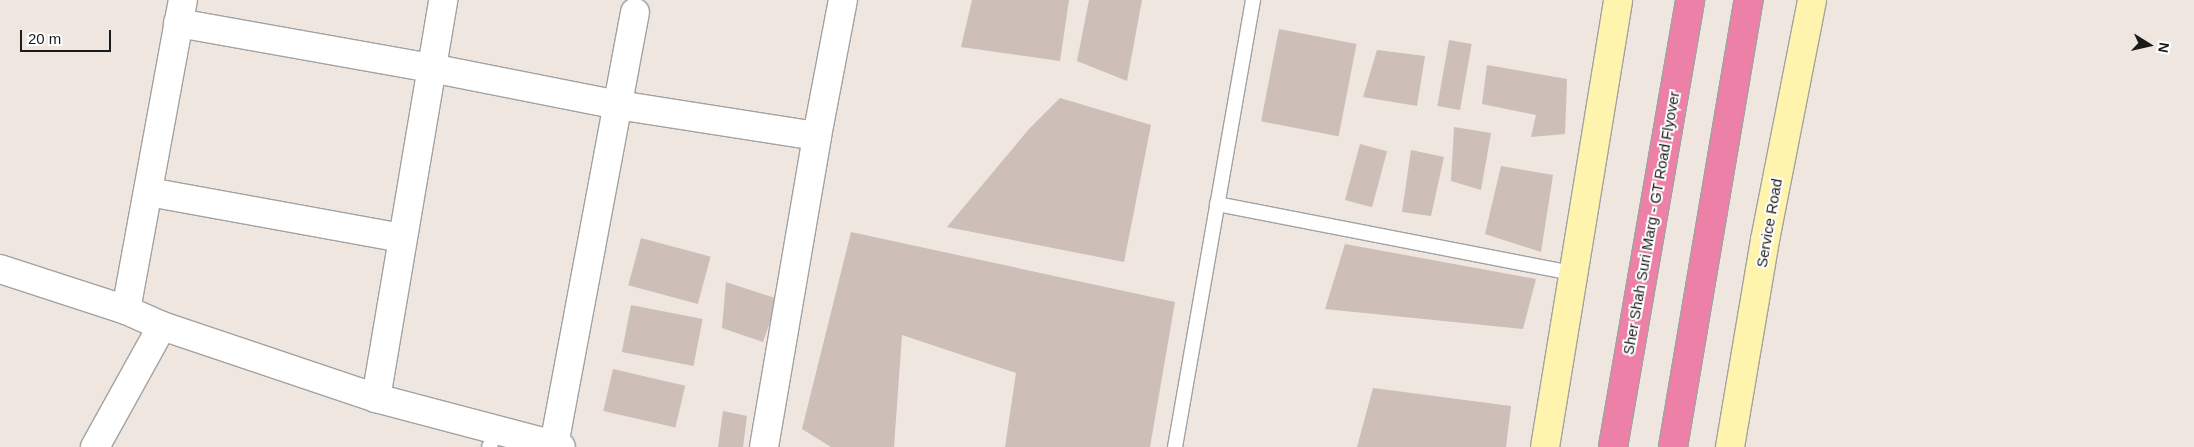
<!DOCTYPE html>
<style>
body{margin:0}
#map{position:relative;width:2194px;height:447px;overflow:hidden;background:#eee6df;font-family:Helvetica,sans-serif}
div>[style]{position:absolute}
.building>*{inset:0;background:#cdbeb8;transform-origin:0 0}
.roads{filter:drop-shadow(1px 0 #a2a2a2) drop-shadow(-1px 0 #a2a2a2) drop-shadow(0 1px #a2a2a2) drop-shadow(0 -1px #a2a2a2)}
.lane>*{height:14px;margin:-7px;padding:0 7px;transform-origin:7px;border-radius:7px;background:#fff}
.street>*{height:28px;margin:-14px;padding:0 14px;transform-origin:14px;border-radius:14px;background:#fff}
.secondary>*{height:28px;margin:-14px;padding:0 14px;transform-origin:14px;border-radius:14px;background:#fef4ad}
.highway>*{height:28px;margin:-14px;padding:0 14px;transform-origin:14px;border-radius:14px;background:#ec80a7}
span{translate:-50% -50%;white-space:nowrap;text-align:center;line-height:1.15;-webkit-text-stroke:4px #fff;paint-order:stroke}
.street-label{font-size:15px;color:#1b1b1b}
.north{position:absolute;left:2124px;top:20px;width:50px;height:50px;-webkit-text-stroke:4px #fff;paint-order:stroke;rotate:100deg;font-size:14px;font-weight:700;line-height:20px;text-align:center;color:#1b1b1b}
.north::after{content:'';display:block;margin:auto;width:18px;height:22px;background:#1b1b1b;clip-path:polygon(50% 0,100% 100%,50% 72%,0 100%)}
.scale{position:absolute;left:20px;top:30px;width:91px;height:22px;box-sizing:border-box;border:2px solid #1b1b1b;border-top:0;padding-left:6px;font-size:15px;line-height:18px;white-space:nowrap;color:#1b1b1b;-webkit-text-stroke:4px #fff;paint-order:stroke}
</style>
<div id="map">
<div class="building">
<div style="clip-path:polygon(972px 0,1069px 0,1060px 61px,961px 47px)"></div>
<div style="clip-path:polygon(1089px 0,1142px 0,1127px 81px,1077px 61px)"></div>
<div style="left:1279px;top:29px;width:79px;height:94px;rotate:11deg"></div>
<div style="left:1449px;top:40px;width:23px;height:67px;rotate:10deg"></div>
<div style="clip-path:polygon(1377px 50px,1425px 56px,1417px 106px,1363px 97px)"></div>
<div style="clip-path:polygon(1487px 65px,1567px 79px,1565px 134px,1531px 137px,1536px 115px,1482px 104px)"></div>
<div style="clip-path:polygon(1060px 98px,1151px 125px,1124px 262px,947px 227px,1029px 129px)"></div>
<div style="clip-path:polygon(1454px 127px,1491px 133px,1481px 190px,1451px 181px)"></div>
<div style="left:1360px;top:144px;width:28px;height:58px;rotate:15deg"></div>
<div style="clip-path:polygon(1411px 150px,1444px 157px,1431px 216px,1402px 212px)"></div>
<div style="clip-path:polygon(1501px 166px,1553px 175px,1541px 252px,1485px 234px)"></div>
<div style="clip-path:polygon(851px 232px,1175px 302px,1150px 447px,1005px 447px,1016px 373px,902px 335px,894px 447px,831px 447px,802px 429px)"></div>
<div style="left:641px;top:238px;width:72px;height:49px;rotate:15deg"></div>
<div style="clip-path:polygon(1345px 244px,1536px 279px,1523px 329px,1325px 309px)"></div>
<div style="clip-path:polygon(726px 282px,778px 299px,763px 342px,722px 328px)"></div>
<div style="left:631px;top:305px;width:73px;height:48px;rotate:11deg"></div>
<div style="left:613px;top:369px;width:74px;height:43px;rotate:13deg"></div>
<div style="clip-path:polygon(1373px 388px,1511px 406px,1506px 447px,1357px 447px)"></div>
<div style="clip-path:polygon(723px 411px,747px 416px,743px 447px,718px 447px)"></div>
</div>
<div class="roads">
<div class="lane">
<div style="left:1217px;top:204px;width:363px;rotate:11deg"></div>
<div style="left:489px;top:447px;width:19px;rotate:-62deg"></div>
<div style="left:1175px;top:447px;width:454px;rotate:-80.1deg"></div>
</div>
<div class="street">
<div style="left:178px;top:23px;width:257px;rotate:10.1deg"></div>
<div style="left:431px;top:68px;width:191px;rotate:11.2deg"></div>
<div style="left:618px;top:105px;width:201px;rotate:8.9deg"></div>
<div style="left:149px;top:192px;width:257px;rotate:10.3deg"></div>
<div style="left:0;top:269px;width:133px;rotate:18deg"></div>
<div style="left:126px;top:310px;width:39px;rotate:24deg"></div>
<div style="left:162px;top:326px;width:226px;rotate:18.6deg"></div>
<div style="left:376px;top:398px;width:191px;rotate:14.8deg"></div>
<div style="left:126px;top:310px;width:315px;rotate:-79.6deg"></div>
<div style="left:376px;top:398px;width:404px;rotate:-80.4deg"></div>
<div style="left:554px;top:445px;width:440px;rotate:-79.4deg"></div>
<div style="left:95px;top:447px;width:138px;rotate:-61deg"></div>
<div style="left:764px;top:447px;width:315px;rotate:-80.3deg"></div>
<div style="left:817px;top:136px;width:138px;rotate:-79.2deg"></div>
</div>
<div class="secondary">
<div style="left:1545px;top:447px;width:453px;rotate:-80.7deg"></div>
<div style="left:1730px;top:447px;width:210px;rotate:-80.4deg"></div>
<div style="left:1765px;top:240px;width:245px;rotate:-78.9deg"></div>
</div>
<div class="highway">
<div style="left:1613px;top:447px;width:454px;rotate:-80.2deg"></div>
<div style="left:1673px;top:447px;width:453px;rotate:-80.4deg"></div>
</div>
</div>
<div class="street-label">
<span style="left:1651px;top:223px;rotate:-80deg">Sher Shah Suri Marg - GT Road Flyover</span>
<span style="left:1769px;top:223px;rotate:-80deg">Service Road</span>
</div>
<div class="north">N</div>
<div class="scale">20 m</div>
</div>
